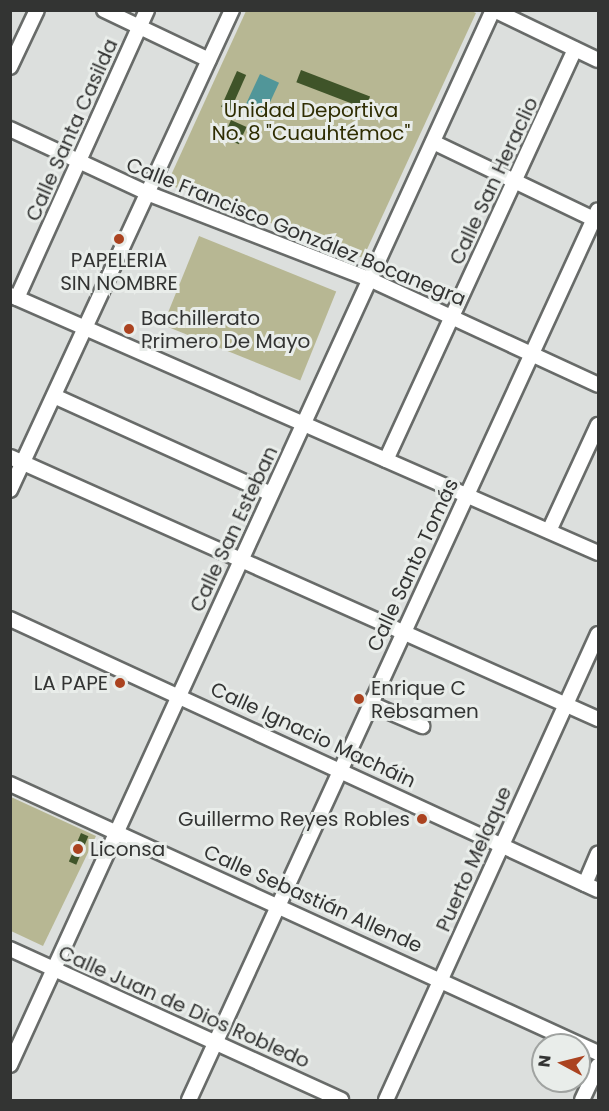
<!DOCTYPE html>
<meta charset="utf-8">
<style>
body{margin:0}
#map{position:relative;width:609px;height:1111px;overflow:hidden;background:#dcdfdd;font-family:Poppins,sans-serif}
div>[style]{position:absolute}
.green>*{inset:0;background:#b7b793;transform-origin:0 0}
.water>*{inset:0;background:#519699;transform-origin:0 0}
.building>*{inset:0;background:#3f5429;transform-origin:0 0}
.roads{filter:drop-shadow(2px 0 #686b69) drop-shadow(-2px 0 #686b69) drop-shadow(0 2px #686b69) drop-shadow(0 -2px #686b69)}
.minor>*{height:14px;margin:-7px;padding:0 7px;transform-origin:7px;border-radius:7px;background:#fff}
.dots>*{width:16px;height:16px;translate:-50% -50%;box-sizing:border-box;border:3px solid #e9edea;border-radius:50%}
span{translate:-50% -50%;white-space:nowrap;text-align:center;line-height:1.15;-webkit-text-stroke:6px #e9edea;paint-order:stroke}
.park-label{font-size:20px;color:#2f2d02}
.street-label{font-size:20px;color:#333433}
.poi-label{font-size:20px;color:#333433}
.left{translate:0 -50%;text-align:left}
.right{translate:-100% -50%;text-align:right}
.frame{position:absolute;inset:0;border:12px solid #333433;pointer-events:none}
.north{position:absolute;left:531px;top:1033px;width:60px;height:60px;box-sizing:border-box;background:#e9edea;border:2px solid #a0a3a1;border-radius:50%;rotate:277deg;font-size:16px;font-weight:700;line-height:24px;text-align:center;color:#333433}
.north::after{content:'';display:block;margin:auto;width:21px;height:27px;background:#ab4320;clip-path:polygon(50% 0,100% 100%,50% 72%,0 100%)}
</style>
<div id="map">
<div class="green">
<div style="clip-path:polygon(469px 10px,476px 13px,363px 258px,167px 184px,246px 11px)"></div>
<div style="left:199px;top:236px;width:148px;height:96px;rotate:22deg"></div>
<div style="clip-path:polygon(11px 797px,96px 836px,43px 946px,11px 931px)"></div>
</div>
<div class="water">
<div style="left:260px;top:74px;width:21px;height:37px;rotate:25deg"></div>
</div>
<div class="building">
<div style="left:301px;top:70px;width:74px;height:13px;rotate:21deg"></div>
<div style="left:237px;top:71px;width:10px;height:39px;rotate:24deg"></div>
<div style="left:231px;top:120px;width:17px;height:19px;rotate:24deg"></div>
<div style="left:81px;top:833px;width:8px;height:31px;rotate:23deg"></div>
</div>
<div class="roads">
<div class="minor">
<div style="left:104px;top:10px;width:116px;rotate:25.5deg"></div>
<div style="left:494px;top:10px;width:115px;rotate:25.7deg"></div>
<div style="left:10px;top:67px;width:63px;rotate:-64.7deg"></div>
<div style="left:10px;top:129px;width:151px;rotate:25deg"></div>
<div style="left:147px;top:193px;width:238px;rotate:21.2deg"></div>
<div style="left:369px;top:279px;width:252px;rotate:24.8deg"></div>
<div style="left:433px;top:142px;width:183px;rotate:25.6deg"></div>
<div style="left:10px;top:295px;width:642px;rotate:23.69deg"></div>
<div style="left:17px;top:298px;width:316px;rotate:-65.7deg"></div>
<div style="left:54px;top:396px;width:238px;rotate:24.3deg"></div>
<div style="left:10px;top:457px;width:644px;rotate:24.02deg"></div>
<div style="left:386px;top:460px;width:452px;rotate:-65.3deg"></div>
<div style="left:10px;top:490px;width:529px;rotate:-65.18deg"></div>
<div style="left:549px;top:531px;width:117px;rotate:-65.2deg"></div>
<div style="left:10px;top:619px;width:647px;rotate:24.74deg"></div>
<div style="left:371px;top:704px;width:56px;rotate:23.3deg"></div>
<div style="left:10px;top:784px;width:647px;rotate:24.58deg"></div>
<div style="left:585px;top:884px;width:33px;rotate:-67deg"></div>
<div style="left:10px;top:949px;width:364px;rotate:24.5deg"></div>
<div style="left:10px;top:1065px;width:1160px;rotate:-65.4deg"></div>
<div style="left:189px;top:1100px;width:979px;rotate:-65.32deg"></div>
<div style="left:386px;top:1100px;width:512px;rotate:-65.54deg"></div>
<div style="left:582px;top:1100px;width:38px;rotate:-65deg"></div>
</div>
</div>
<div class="dots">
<div style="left:119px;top:239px;background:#ab4320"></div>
<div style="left:129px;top:329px;background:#ab4320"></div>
<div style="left:120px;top:683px;background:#ab4320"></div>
<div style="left:359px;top:699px;background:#ab4320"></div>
<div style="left:422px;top:819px;background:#ab4320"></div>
<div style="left:78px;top:849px;background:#ab4320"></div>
</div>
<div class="park-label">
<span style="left:311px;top:122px">Unidad Deportiva<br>No. 8 "Cuauhtémoc"</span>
</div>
<div class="street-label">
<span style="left:72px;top:130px;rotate:-66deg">Calle Santa Casilda</span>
<span style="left:494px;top:181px;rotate:-65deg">Calle San Heraclio</span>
<span style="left:296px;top:232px;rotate:22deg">Calle Francisco González Bocanegra</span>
<span style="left:234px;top:529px;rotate:-65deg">Calle San Esteban</span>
<span style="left:413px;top:565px;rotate:-65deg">Calle Santo Tomás</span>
<span style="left:313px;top:735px;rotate:25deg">Calle Ignacio Macháin</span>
<span style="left:474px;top:859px;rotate:-66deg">Puerto Melaque</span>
<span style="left:313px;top:899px;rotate:24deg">Calle Sebastián Allende</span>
<span style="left:184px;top:1007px;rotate:24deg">Calle Juan de Dios Robledo</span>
</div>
<div class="poi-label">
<span style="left:119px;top:272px">PAPELERIA<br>SIN NOMBRE</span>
<span class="left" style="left:141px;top:330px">Bachillerato<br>Primero De Mayo</span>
<span class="right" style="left:108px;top:683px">LA PAPE</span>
<span class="left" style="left:371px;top:700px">Enrique C<br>Rebsamen</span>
<span class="right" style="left:410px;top:819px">Guillermo Reyes Robles</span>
<span class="left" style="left:90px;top:849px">Liconsa</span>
</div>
<div class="frame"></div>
<div class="north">N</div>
</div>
